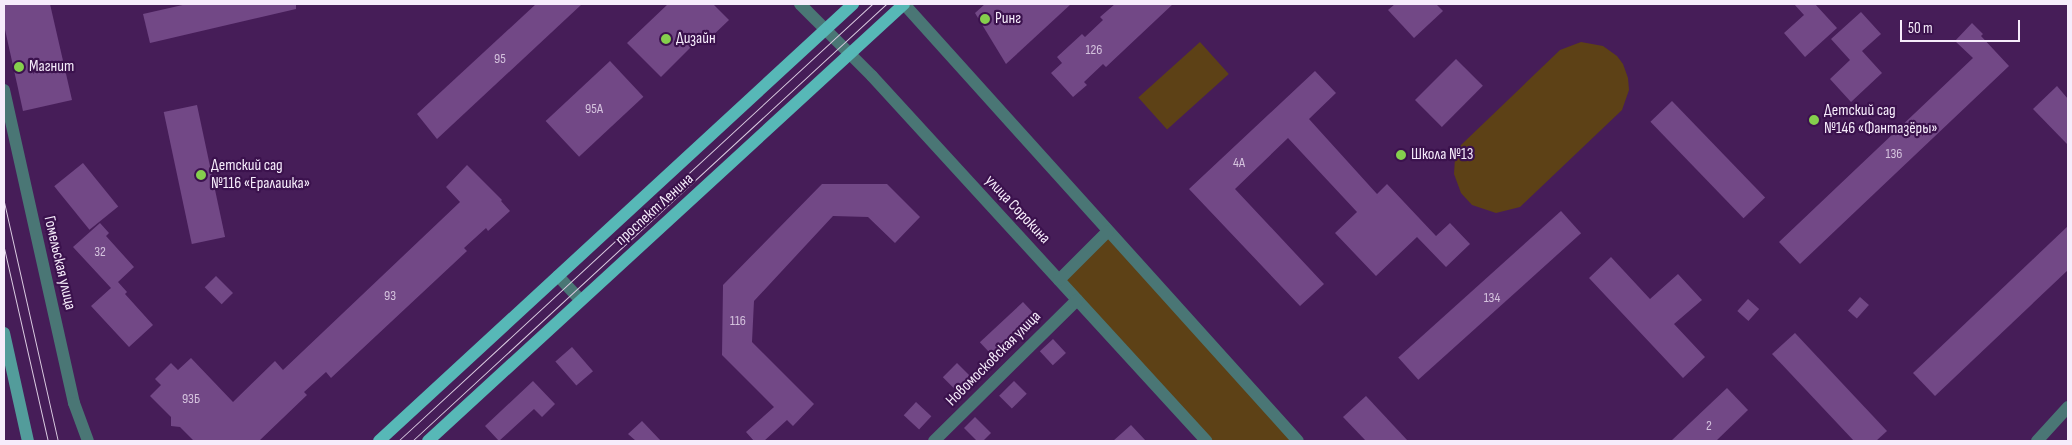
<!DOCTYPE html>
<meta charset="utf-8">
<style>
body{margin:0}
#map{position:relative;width:2072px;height:445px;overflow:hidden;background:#461d58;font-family:"Sofia Sans Condensed",sans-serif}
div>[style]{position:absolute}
.green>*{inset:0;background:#5d4116;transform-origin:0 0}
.building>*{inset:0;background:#724886;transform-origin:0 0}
.street>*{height:12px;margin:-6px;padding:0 6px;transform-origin:6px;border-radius:6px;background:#4a7675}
.secondary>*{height:12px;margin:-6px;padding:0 6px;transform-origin:6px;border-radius:6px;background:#539c9b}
.primary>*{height:12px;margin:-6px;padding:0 6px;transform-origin:6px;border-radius:6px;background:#57b8b7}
.tram>*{height:1px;margin:-0.5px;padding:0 0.5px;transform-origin:0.5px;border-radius:0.5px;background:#dacbe1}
.dots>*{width:14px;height:14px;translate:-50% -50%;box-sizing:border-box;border:2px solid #3b124d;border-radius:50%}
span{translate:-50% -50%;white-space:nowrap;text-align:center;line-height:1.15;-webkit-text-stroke:4.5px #3b124d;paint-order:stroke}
.number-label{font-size:14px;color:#d5c3de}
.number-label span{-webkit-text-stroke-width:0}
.poi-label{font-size:16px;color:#f6ecfb}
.left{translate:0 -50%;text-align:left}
.street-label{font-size:16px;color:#f6ecfb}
.frame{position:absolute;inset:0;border:5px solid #f6ecfb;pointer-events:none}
.scale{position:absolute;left:1900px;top:20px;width:120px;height:22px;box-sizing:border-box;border:2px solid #f6ecfb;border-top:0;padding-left:6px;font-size:15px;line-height:18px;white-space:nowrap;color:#f6ecfb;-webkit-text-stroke:4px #3b124d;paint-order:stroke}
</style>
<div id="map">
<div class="green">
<div style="left:1200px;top:42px;width:43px;height:83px;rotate:48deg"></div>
<div style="clip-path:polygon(1581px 42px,1603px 46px,1617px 56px,1623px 64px,1628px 78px,1629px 90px,1622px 110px,1520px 207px,1496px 213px,1472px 205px,1461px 193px,1454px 174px,1455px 158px,1461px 145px,1560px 50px)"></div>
<div style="clip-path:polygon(1108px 231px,1298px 441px,1207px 441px,1059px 280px)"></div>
</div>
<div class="building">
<div style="clip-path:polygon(4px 4px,50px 4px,72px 100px,23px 111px,4px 25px)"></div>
<div style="clip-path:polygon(187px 4px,296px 4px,296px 9px,150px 43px,143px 14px)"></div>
<div style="clip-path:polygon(536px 4px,582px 4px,437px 139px,417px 114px)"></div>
<div style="clip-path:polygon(668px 4px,713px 4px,729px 20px,707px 41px,702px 36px,661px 77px,627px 43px)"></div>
<div style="clip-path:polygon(985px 4px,1071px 4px,1006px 64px,975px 13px)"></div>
<div style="clip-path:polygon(1115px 4px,1173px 4px,1106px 67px,1103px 64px,1084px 82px,1087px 85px,1073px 97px,1051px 73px,1062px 63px,1057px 57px,1082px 34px,1085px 37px,1103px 20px,1100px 17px)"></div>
<div style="clip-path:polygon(1395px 4px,1436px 4px,1443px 11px,1414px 38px,1388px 10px)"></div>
<div style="clip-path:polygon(1794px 4px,1815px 4px,1837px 28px,1805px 57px,1784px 33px,1804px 15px)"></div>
<div style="clip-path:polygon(1861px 12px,1881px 34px,1862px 51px,1882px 73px,1851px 102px,1830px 79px,1850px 60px,1831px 39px)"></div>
<div style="clip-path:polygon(1972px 23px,1983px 34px,1981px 36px,2009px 66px,1800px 264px,1779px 242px,1973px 58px,1955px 41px)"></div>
<div style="left:1456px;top:59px;width:38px;height:58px;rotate:45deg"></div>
<div style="left:610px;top:61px;width:49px;height:88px;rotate:47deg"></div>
<div style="clip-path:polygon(1315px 71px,1336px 93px,1309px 119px,1377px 194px,1387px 184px,1436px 236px,1450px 223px,1470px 244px,1446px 267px,1417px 237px,1376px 276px,1335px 233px,1357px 212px,1288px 138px,1235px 189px,1324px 284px,1300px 306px,1189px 189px)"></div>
<div style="clip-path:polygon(2057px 86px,2068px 99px,2068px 145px,2033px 109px)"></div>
<div style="left:1672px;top:101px;width:134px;height:30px;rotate:46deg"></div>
<div style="left:197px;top:105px;width:135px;height:34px;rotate:78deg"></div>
<div style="left:83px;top:163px;width:56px;height:37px;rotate:51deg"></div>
<div style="clip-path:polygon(467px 165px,502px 200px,501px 201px,510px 211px,488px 231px,486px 228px,464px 248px,467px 251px,331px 378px,326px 372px,304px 392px,307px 395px,259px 441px,194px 441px,180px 427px,171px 426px,171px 417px,150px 396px,161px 385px,155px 379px,171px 363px,178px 370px,191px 358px,233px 402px,275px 361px,283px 370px,460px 202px,446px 187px)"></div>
<div style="clip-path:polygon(822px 184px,887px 184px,920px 217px,895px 243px,868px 217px,833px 216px,754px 301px,752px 342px,814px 404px,793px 426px,787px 420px,764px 441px,754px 441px,746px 432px,774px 407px,722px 355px,723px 285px)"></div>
<div style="left:1561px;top:211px;width:30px;height:219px;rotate:48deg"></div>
<div style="clip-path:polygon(100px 223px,109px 233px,106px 236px,134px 267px,118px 282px,127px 292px,125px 294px,153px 325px,129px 347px,91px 306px,111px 288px,73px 247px)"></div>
<div style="clip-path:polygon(2068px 226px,2068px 270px,1935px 396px,1913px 373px)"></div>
<div style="clip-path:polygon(1611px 257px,1650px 299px,1678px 274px,1702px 300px,1674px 324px,1705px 357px,1683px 378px,1589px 278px)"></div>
<div style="left:216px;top:276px;width:24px;height:16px;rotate:45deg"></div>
<div style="left:1860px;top:297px;width:12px;height:18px;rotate:42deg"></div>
<div style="left:1748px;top:299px;width:15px;height:16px;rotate:42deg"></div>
<div style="left:1023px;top:302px;width:22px;height:59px;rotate:47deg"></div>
<div style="clip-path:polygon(1795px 333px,1887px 431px,1876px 441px,1854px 441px,1772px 354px)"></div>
<div style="left:1053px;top:339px;width:19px;height:18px;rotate:47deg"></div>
<div style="left:572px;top:347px;width:32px;height:22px;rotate:49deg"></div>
<div style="left:957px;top:363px;width:23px;height:20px;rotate:45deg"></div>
<div style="clip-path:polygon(533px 381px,555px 404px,542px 417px,534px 409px,499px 441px,485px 426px)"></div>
<div style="left:1014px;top:381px;width:18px;height:21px;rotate:45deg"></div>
<div style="clip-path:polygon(1727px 388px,1748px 410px,1716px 441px,1671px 441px)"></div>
<div style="clip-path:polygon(1366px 396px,1408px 441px,1366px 441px,1343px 417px)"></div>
<div style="left:916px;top:402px;width:21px;height:18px;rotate:43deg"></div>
<div style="clip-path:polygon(975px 417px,991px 433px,983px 441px,977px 441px,964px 428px)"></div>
<div style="clip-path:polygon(642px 421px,661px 441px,636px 441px,628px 434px)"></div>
<div style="clip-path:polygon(1131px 425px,1146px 441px,1113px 441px)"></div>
</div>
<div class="street">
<div style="left:800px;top:4px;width:102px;rotate:45deg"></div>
<div style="left:872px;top:76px;width:495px;rotate:47.5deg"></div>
<div style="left:904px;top:4px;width:588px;rotate:47.96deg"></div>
<div style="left:4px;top:90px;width:321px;rotate:77.4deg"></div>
<div style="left:74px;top:403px;width:40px;rotate:69.8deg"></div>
<div style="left:558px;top:276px;width:33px;rotate:47deg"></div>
<div style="left:1059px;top:280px;width:69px;rotate:-45deg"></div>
<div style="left:934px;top:441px;width:201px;rotate:-44.6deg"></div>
<div style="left:2037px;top:441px;width:46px;rotate:-47.6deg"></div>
</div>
<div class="secondary">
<div style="left:4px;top:333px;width:111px;rotate:77.5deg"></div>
</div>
<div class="primary">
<div style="left:379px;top:441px;width:645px;rotate:-42.67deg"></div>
<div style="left:428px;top:441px;width:646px;rotate:-42.55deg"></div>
</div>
<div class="tram">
<div style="left:4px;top:202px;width:245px;rotate:77.3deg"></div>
<div style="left:4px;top:248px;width:198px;rotate:77.2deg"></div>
<div style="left:398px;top:441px;width:645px;rotate:-42.67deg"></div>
<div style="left:412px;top:441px;width:645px;rotate:-42.67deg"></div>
</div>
<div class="dots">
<div style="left:985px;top:19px;background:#85cf4d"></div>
<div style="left:666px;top:39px;background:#85cf4d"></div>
<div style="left:19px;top:67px;background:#85cf4d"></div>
<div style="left:1814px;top:120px;background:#85cf4d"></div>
<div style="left:1401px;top:155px;background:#85cf4d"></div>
<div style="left:201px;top:175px;background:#85cf4d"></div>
</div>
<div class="number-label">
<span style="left:1094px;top:50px">126</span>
<span style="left:500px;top:59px">95</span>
<span style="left:594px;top:109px">95А</span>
<span style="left:1894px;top:154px">136</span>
<span style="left:1239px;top:163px">4А</span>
<span style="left:100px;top:252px">32</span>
<span style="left:390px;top:296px">93</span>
<span style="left:1492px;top:298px">134</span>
<span style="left:738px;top:321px">116</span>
<span style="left:191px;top:399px">93Б</span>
<span style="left:1709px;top:426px">2</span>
</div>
<div class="poi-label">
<span class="left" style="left:995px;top:19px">Ринг</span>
<span class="left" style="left:676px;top:39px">Дизайн</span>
<span class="left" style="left:29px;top:67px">Магнит</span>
<span class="left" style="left:1824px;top:120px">Детский сад<br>№146 «Фантазёры»</span>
<span class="left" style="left:1411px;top:155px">Школа №13</span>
<span class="left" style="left:211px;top:175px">Детский сад<br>№116 «Ералашка»</span>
</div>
<div class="street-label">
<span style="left:655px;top:210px;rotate:-42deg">проспект Ленина</span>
<span style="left:1017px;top:210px;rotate:47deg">улица Сорокина</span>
<span style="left:59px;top:263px;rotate:77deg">Гомельская улица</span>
<span style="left:994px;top:359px;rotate:-45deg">Новомосковская улица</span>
</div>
<div class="frame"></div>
<div class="scale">50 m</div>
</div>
